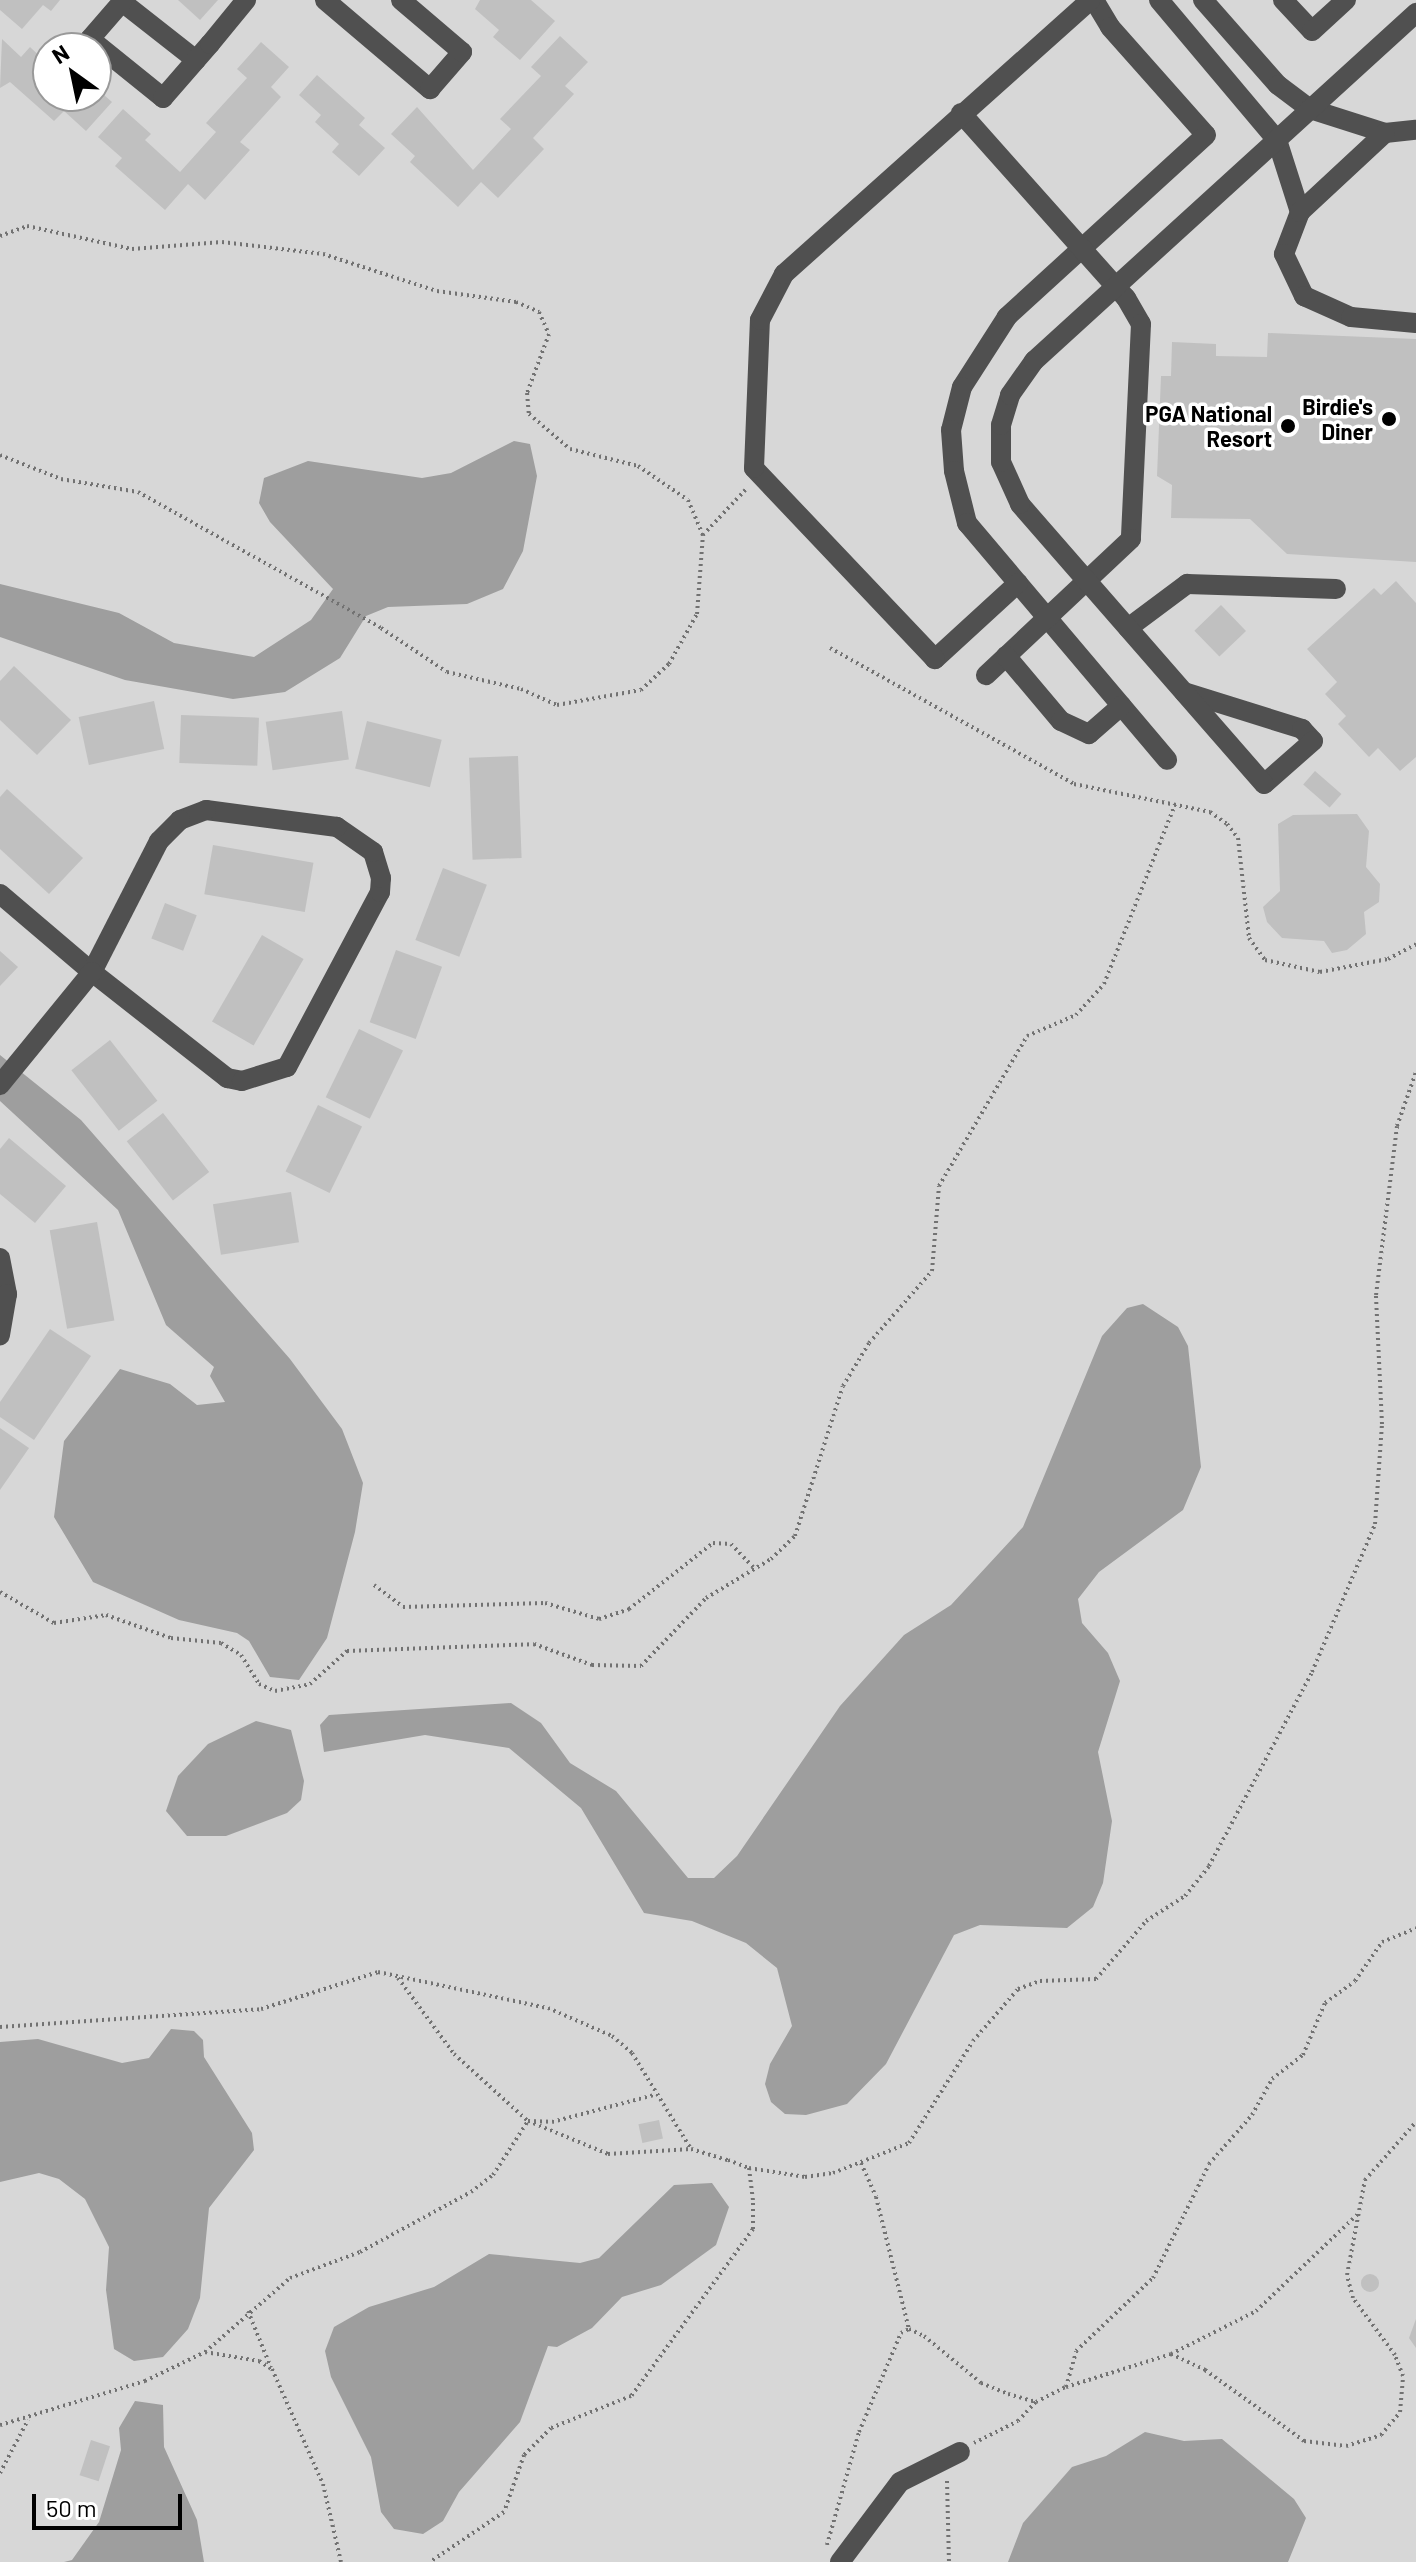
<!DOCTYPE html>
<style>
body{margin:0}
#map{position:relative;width:1416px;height:2562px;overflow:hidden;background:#fff;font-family:Barlow,sans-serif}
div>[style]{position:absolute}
.green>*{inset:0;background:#d7d7d7}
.water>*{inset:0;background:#9e9e9e}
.building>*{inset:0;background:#c0c0c0;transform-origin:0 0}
.round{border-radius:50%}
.path>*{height:4px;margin-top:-2px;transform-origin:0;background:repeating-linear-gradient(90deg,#727272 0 2px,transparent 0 6px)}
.minor>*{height:20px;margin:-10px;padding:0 10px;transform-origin:10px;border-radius:10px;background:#505050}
.dots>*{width:22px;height:22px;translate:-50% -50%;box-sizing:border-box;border:4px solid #fff;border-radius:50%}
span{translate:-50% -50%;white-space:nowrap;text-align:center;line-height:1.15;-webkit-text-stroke:7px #fff;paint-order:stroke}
.poi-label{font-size:22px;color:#000;font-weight:700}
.right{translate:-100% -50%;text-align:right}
.north{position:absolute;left:32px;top:32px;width:80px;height:80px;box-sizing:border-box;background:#fff;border:2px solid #999;border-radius:50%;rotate:327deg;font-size:22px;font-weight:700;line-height:32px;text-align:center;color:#000}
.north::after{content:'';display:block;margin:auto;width:28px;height:36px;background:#000;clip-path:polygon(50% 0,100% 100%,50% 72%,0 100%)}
.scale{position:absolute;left:32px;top:2494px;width:150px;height:36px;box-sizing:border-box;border:4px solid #000;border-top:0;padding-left:10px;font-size:24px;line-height:28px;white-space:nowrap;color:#000;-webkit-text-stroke:6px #fff;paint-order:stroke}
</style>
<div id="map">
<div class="green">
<div style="clip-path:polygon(evenodd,0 0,1416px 0,1416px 2562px,0 2562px,0 0,48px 48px,96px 48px,96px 96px,48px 96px,48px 48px)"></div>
</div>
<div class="water">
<div style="clip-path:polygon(514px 441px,530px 444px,537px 476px,523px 551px,503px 589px,467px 604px,388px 607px,366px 616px,340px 658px,285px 692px,233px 699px,125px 680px,0 637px,0 584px,119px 613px,174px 643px,254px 657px,311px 620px,333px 589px,270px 522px,259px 503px,264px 478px,308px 461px,422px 478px,451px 473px)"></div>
<div style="clip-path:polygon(0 1055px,81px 1120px,290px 1359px,342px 1429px,363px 1483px,355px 1532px,327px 1638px,299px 1680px,270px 1677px,249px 1641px,237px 1633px,179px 1620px,93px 1582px,54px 1517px,64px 1441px,120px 1369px,170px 1384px,197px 1405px,225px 1402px,210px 1376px,214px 1367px,166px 1325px,118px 1210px,0 1101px)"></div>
<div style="clip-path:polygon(1143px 1304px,1178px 1327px,1188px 1346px,1201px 1467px,1183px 1510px,1099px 1572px,1078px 1599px,1082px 1623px,1108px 1653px,1120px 1681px,1098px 1752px,1112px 1821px,1103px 1883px,1093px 1907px,1067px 1928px,980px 1925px,954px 1935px,886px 2064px,847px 2104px,806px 2115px,785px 2114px,771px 2102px,765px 2084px,770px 2064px,792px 2026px,777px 1968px,746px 1943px,692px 1921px,644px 1913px,581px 1808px,509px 1748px,425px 1735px,324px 1752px,320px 1725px,329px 1715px,511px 1703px,541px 1723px,570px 1763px,616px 1791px,688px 1878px,714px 1878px,737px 1856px,840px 1706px,904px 1635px,951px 1605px,1023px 1527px,1102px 1336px,1127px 1308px)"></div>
<div style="clip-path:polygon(256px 1721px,291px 1730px,304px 1781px,301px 1800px,287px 1813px,226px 1836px,187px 1836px,166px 1811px,178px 1776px,208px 1744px)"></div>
<div style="clip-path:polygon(171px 2029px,194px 2031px,203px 2040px,204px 2057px,252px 2133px,254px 2150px,209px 2208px,200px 2298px,188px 2329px,163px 2357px,134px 2361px,114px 2349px,106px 2290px,109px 2247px,85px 2199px,59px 2179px,39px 2173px,0 2182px,0 2042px,38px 2039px,122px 2063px,149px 2058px)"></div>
<div style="clip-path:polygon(712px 2183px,729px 2207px,716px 2245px,661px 2285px,622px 2297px,592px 2328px,557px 2347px,548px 2346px,520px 2422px,459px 2492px,443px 2521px,423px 2534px,394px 2529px,381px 2512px,371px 2457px,331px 2377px,325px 2351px,334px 2327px,369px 2307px,434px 2287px,489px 2254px,580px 2263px,599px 2258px,674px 2185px)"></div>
<div style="clip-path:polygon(135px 2401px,163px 2405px,164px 2447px,197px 2520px,204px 2562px,64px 2562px,72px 2560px,99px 2522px,121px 2450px,119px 2428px)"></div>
<div style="clip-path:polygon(1145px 2432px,1184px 2441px,1222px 2439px,1294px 2499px,1306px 2518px,1288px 2562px,1008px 2562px,1023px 2523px,1072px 2467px,1106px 2456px)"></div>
</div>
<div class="building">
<div style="clip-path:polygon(0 0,60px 0,51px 11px,43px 5px,22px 29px,0 10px)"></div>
<div style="clip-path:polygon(178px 0,218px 0,200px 20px)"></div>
<div style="clip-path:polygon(480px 0,531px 0,555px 21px,520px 60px,493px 37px,499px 30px,475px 9px)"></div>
<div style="clip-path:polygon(560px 36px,588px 62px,565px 86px,574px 94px,533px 138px,544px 149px,498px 198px,481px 182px,458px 207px,410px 162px,415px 156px,391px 134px,417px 107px,473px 170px,511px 129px,500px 119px,541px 76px,531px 67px)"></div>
<div style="clip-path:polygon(2px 39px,21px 57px,30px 47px,48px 64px,48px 96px,96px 96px,96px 88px,112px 102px,86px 131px,64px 111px,54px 121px,10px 82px,0 88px)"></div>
<div style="clip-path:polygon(261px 42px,289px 67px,271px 87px,281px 97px,240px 142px,250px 150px,205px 200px,188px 184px,165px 210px,115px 166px,122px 158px,98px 137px,123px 109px,151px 134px,145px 140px,180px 172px,216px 132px,206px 123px,247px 78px,237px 69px)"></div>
<div style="clip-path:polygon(317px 75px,365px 118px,359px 125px,385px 148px,359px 176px,332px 152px,339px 144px,315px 122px,321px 115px,299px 95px)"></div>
<div style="clip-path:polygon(1268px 333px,1416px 339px,1416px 562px,1287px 554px,1250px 519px,1171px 518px,1172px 485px,1157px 476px,1161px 376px,1171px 376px,1172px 342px,1216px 344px,1216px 356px,1267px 357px)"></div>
<div style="clip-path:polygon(1396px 581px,1416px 603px,1416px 757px,1400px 771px,1378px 748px,1369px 757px,1338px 724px,1346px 716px,1325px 694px,1337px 682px,1307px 649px,1374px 588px,1381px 595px)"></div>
<div style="left:1221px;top:605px;width:36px;height:37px;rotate:46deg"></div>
<div style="clip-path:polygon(14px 666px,71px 720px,37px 755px,0 720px,0 681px)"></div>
<div style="left:154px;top:701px;width:49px;height:77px;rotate:78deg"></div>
<div style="left:342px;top:711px;width:49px;height:77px;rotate:82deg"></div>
<div style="left:181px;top:715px;width:78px;height:48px;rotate:2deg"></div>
<div style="left:367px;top:721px;width:77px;height:49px;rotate:14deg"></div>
<div style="left:518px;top:756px;width:102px;height:49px;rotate:88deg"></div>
<div style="left:1315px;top:771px;width:35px;height:18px;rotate:41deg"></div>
<div style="clip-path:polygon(7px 789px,83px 858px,49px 894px,0 849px,0 797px)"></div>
<div style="clip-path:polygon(1357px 814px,1369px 831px,1366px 867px,1380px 884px,1379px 902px,1364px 912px,1366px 934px,1347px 950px,1332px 953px,1324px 941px,1282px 938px,1267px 922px,1263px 907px,1280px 891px,1278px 824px,1293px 815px)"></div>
<div style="left:213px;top:845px;width:102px;height:50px;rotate:10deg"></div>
<div style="left:443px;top:868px;width:47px;height:77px;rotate:21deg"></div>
<div style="left:165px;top:903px;width:34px;height:38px;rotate:21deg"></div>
<div style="left:262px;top:935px;width:48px;height:100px;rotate:30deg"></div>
<div style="left:396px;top:950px;width:49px;height:77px;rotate:20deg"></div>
<div style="clip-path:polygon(0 951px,18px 967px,0 986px)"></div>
<div style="left:359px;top:1029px;width:49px;height:76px;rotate:26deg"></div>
<div style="left:110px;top:1040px;width:77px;height:49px;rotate:52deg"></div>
<div style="left:318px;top:1105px;width:49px;height:74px;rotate:26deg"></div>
<div style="left:163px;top:1113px;width:75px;height:46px;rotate:52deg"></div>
<div style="clip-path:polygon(9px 1138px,66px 1186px,35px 1223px,0 1194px,0 1149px)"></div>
<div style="left:291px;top:1192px;width:51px;height:79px;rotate:81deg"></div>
<div style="left:97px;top:1222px;width:100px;height:48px;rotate:80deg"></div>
<div style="clip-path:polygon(50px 1329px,91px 1356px,34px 1440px,0 1417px,0 1402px)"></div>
<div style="clip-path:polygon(0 1428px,29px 1448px,0 1490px)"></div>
<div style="left:659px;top:2120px;width:19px;height:21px;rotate:78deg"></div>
<div class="round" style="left:1361px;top:2274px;width:18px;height:18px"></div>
<div style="clip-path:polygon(1416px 2319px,1416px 2348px,1409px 2338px)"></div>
<div style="left:91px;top:2440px;width:20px;height:37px;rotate:18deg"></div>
</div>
<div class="path">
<div style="left:0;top:236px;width:29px;rotate:-20deg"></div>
<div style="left:27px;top:226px;width:107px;rotate:12.4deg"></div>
<div style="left:132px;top:249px;width:90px;rotate:-4.4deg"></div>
<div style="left:222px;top:242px;width:102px;rotate:6.8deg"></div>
<div style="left:323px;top:254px;width:120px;rotate:18deg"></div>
<div style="left:437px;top:291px;width:80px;rotate:7.9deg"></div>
<div style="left:516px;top:302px;width:25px;rotate:23deg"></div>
<div style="left:539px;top:312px;width:24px;rotate:66deg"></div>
<div style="left:549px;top:334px;width:63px;rotate:110.4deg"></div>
<div style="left:527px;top:393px;width:21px;rotate:85deg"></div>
<div style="left:529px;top:414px;width:54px;rotate:40.5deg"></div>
<div style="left:570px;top:449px;width:70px;rotate:14deg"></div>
<div style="left:638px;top:466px;width:60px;rotate:34.2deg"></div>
<div style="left:688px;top:500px;width:38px;rotate:67deg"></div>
<div style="left:0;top:455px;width:66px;rotate:21.5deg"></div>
<div style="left:61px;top:479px;width:78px;rotate:9.6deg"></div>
<div style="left:138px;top:492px;width:278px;rotate:29.2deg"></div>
<div style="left:381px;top:628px;width:79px;rotate:33.7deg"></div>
<div style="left:447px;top:672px;width:76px;rotate:12.9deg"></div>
<div style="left:521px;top:689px;width:39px;rotate:24deg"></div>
<div style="left:557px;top:705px;width:85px;rotate:-10.1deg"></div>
<div style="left:641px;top:690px;width:38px;rotate:-43deg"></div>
<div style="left:669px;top:664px;width:57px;rotate:-60.8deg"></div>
<div style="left:697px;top:614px;width:79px;rotate:-85.7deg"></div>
<div style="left:703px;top:535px;width:64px;rotate:-46.9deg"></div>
<div style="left:830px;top:648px;width:279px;rotate:29.1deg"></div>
<div style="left:1074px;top:784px;width:139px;rotate:11.6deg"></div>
<div style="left:1210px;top:812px;width:21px;rotate:35deg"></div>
<div style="left:1227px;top:824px;width:18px;rotate:52deg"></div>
<div style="left:1238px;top:838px;width:101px;rotate:83.7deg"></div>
<div style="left:1249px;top:938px;width:27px;rotate:54deg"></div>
<div style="left:1265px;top:960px;width:56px;rotate:12.3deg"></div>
<div style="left:1320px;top:972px;width:69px;rotate:-10.8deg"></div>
<div style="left:1388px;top:959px;width:32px;rotate:-28deg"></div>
<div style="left:374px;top:1585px;width:36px;rotate:37deg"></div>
<div style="left:403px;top:1607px;width:142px;rotate:-1.6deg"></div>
<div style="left:545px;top:1603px;width:56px;rotate:16.5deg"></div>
<div style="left:599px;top:1619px;width:32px;rotate:-18deg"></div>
<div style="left:629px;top:1609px;width:107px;rotate:-38.2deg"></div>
<div style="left:713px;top:1543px;width:18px;rotate:3deg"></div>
<div style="left:731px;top:1544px;width:32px;rotate:46deg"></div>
<div style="left:0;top:1592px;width:62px;rotate:29.9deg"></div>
<div style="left:54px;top:1623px;width:53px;rotate:-8.7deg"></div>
<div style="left:106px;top:1615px;width:69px;rotate:19.5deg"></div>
<div style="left:171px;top:1638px;width:50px;rotate:5.7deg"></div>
<div style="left:221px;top:1643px;width:23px;rotate:31deg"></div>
<div style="left:241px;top:1655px;width:34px;rotate:58deg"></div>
<div style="left:259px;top:1684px;width:17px;rotate:24deg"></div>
<div style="left:275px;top:1691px;width:36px;rotate:-11deg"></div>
<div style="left:310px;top:1684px;width:50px;rotate:-41.7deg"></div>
<div style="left:347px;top:1651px;width:187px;rotate:-2.1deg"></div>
<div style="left:534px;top:1644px;width:62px;rotate:19.9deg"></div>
<div style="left:592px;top:1665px;width:49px;rotate:1.2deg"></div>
<div style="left:641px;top:1666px;width:94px;rotate:-46.3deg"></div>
<div style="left:706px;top:1598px;width:76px;rotate:-31deg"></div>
<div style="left:771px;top:1559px;width:33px;rotate:-44deg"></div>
<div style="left:795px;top:1536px;width:157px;rotate:-72.3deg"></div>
<div style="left:843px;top:1386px;width:50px;rotate:-58.8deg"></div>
<div style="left:869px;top:1343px;width:96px;rotate:-48.8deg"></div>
<div style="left:932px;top:1271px;width:85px;rotate:-85.3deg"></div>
<div style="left:939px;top:1186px;width:174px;rotate:-59.6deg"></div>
<div style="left:1027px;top:1036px;width:53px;rotate:-23.2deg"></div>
<div style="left:1076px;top:1015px;width:42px;rotate:-47.9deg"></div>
<div style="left:1104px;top:984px;width:193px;rotate:-68.4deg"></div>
<div style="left:398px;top:1978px;width:94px;rotate:53.6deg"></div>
<div style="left:454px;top:2054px;width:100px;rotate:42.2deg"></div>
<div style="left:528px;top:2121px;width:87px;rotate:22.4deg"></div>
<div style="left:608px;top:2154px;width:83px;rotate:-3.4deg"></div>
<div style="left:691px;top:2149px;width:39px;rotate:17deg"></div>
<div style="left:728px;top:2160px;width:22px;rotate:21deg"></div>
<div style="left:749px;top:2168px;width:35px;rotate:83deg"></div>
<div style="left:753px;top:2203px;width:26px;rotate:90deg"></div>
<div style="left:753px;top:2229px;width:207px;rotate:126.1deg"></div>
<div style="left:631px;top:2396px;width:86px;rotate:158.2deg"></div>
<div style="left:551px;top:2428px;width:38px;rotate:135deg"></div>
<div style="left:524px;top:2455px;width:60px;rotate:109.3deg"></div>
<div style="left:504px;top:2512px;width:89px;rotate:146deg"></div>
<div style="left:0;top:2027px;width:262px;rotate:-3.9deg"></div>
<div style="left:261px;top:2009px;width:123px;rotate:-17.5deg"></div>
<div style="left:378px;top:1972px;width:174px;rotate:12deg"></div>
<div style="left:548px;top:2008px;width:70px;rotate:23.6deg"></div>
<div style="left:612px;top:2036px;width:26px;rotate:40deg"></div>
<div style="left:632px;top:2053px;width:113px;rotate:58.4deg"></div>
<div style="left:861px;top:2163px;width:37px;rotate:66deg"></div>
<div style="left:876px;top:2197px;width:136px;rotate:76deg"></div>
<div style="left:749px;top:2168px;width:57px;rotate:9.1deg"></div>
<div style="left:805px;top:2177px;width:28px;rotate:-8deg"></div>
<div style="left:833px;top:2173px;width:82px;rotate:-21.5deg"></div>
<div style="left:909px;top:2143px;width:120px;rotate:-57.9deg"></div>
<div style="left:973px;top:2041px;width:69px;rotate:-49.1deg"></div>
<div style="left:1018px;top:1989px;width:23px;rotate:-20deg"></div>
<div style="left:1040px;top:1981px;width:56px;rotate:-2deg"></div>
<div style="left:1096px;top:1979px;width:77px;rotate:-49.2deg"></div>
<div style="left:1146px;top:1921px;width:46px;rotate:-32.7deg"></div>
<div style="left:1185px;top:1896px;width:38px;rotate:-51deg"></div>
<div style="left:1209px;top:1866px;width:220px;rotate:-62deg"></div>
<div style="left:1312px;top:1672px;width:161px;rotate:-66.9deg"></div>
<div style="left:1375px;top:1524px;width:100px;rotate:-86deg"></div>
<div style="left:1382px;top:1424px;width:129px;rotate:-92.7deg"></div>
<div style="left:1376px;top:1295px;width:170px;rotate:-82.9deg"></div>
<div style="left:1397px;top:1126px;width:57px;rotate:-70.6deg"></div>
<div style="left:248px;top:2311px;width:61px;rotate:68deg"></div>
<div style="left:205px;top:2352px;width:113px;rotate:-41deg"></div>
<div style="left:290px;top:2278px;width:75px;rotate:-20.4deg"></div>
<div style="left:360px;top:2252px;width:126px;rotate:-28.4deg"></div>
<div style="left:471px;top:2192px;width:28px;rotate:-38deg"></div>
<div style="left:493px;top:2175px;width:64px;rotate:-57.1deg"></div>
<div style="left:528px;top:2121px;width:24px;rotate:2deg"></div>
<div style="left:552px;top:2122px;width:106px;rotate:-14.8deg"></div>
<div style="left:1171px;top:2354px;width:95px;rotate:-26.8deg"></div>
<div style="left:1256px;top:2311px;width:142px;rotate:-43.6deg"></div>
<div style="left:1066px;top:2387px;width:110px;rotate:-17.4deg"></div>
<div style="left:1171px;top:2354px;width:38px;rotate:25deg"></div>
<div style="left:1205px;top:2370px;width:122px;rotate:35.6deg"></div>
<div style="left:1304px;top:2441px;width:42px;rotate:6.8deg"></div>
<div style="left:1346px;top:2446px;width:37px;rotate:-17deg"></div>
<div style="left:1381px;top:2435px;width:30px;rotate:-50deg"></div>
<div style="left:1400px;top:2412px;width:36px;rotate:-85deg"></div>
<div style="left:1403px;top:2376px;width:22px;rotate:-111deg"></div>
<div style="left:1395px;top:2355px;width:71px;rotate:-126.4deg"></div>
<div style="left:1353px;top:2298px;width:24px;rotate:-105deg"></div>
<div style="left:1347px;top:2275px;width:97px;rotate:-79.3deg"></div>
<div style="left:1365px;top:2180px;width:77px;rotate:-48.7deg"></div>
<div style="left:0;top:2425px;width:152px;rotate:-16.9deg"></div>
<div style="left:145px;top:2381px;width:67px;rotate:-25.8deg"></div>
<div style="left:205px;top:2352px;width:55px;rotate:9.5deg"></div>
<div style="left:259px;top:2361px;width:15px;rotate:32deg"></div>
<div style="left:272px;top:2369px;width:126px;rotate:66.1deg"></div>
<div style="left:323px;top:2484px;width:80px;rotate:77deg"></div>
<div style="left:974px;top:2443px;width:49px;rotate:-26.6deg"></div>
<div style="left:1018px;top:2421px;width:26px;rotate:-47deg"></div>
<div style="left:0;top:2473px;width:60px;rotate:-62.2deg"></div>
<div style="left:947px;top:2481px;width:81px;rotate:88.6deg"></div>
<div style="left:827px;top:2545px;width:117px;rotate:-74.2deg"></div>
<div style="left:859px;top:2432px;width:108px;rotate:-67deg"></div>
<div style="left:901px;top:2333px;width:9px;rotate:-27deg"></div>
<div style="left:909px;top:2329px;width:17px;rotate:25deg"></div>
<div style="left:924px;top:2336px;width:74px;rotate:39.5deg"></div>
<div style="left:981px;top:2383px;width:29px;rotate:22deg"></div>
<div style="left:1008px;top:2394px;width:29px;rotate:16deg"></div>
<div style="left:1036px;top:2402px;width:34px;rotate:-27deg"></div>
<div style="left:1066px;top:2387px;width:37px;rotate:-74deg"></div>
<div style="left:1076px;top:2351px;width:106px;rotate:-43.5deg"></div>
<div style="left:1153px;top:2278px;width:127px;rotate:-63.8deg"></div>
<div style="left:1209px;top:2164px;width:65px;rotate:-48.7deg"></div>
<div style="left:1252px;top:2115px;width:41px;rotate:-60.9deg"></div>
<div style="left:1272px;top:2079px;width:39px;rotate:-38deg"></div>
<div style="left:1303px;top:2055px;width:56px;rotate:-67.1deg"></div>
<div style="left:1325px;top:2003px;width:37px;rotate:-36deg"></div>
<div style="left:1355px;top:1981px;width:47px;rotate:-55.3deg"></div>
<div style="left:1382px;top:1942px;width:37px;rotate:-22deg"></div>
</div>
<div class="minor">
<div style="left:325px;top:0;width:138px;rotate:40.3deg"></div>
<div style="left:430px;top:89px;width:49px;rotate:-49.1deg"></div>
<div style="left:462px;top:52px;width:80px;rotate:-139.6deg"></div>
<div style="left:1094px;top:0;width:31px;rotate:59deg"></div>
<div style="left:1110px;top:27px;width:144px;rotate:48.4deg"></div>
<div style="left:1206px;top:135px;width:270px;rotate:137.6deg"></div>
<div style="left:1007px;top:317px;width:83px;rotate:122.7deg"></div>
<div style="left:962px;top:387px;width:44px;rotate:104.3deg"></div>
<div style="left:951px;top:430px;width:41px;rotate:85.8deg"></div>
<div style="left:954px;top:471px;width:54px;rotate:76deg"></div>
<div style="left:967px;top:523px;width:310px;rotate:49.8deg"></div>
<div style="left:1159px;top:0;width:183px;rotate:49.9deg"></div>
<div style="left:1277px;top:140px;width:76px;rotate:72.3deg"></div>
<div style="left:1300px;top:212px;width:45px;rotate:110.9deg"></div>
<div style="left:1284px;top:254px;width:47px;rotate:64.5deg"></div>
<div style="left:1304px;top:296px;width:51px;rotate:24.1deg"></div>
<div style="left:1351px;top:317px;width:65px;rotate:5.3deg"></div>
<div style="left:1203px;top:0;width:113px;rotate:48.6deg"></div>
<div style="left:1278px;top:85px;width:40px;rotate:37deg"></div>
<div style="left:1310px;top:109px;width:79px;rotate:17.7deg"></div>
<div style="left:1385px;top:133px;width:31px;rotate:-6deg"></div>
<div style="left:1283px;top:0;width:42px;rotate:46.9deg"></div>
<div style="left:1312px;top:31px;width:46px;rotate:-42.4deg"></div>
<div style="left:196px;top:60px;width:94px;rotate:-141.9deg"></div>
<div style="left:122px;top:2px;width:49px;rotate:130.9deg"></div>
<div style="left:90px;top:39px;width:94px;rotate:38.9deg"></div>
<div style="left:163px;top:98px;width:72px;rotate:-49deg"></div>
<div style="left:210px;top:44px;width:57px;rotate:-50.7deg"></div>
<div style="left:961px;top:113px;width:248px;rotate:48.3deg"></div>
<div style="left:1126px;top:298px;width:30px;rotate:60deg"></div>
<div style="left:1141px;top:324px;width:215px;rotate:92.7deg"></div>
<div style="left:1131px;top:539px;width:199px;rotate:136.8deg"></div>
<div style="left:1300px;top:212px;width:116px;rotate:-42.9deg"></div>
<div style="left:1018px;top:583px;width:113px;rotate:137.5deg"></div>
<div style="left:935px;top:659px;width:263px;rotate:-133.5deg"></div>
<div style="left:754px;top:468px;width:148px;rotate:-87.7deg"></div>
<div style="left:760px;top:320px;width:52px;rotate:-62.4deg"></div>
<div style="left:784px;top:274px;width:411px;rotate:-41.8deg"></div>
<div style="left:1128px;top:628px;width:74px;rotate:-36.7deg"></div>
<div style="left:1187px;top:584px;width:149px;rotate:1.9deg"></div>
<div style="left:1006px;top:656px;width:85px;rotate:49.8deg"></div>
<div style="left:1061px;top:721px;width:31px;rotate:25deg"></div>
<div style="left:1089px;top:734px;width:43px;rotate:-41.2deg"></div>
<div style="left:1184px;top:692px;width:124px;rotate:17.4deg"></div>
<div style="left:1302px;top:729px;width:16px;rotate:47deg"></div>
<div style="left:1313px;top:741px;width:65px;rotate:138.7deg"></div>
<div style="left:1264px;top:784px;width:371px;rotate:-131.1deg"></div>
<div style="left:1020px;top:504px;width:46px;rotate:-114.3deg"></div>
<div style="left:1001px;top:462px;width:37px;rotate:-90deg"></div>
<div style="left:1001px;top:425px;width:31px;rotate:-73deg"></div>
<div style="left:1010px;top:395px;width:42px;rotate:-54.8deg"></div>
<div style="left:1034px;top:361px;width:517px;rotate:-42.33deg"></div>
<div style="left:0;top:894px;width:121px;rotate:40.3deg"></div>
<div style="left:92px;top:972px;width:172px;rotate:38.1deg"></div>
<div style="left:227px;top:1078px;width:15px;rotate:11deg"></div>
<div style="left:242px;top:1081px;width:47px;rotate:-17.3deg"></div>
<div style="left:287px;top:1067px;width:198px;rotate:-62deg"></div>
<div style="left:380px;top:892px;width:14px;rotate:-86deg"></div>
<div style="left:381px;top:878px;width:27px;rotate:-107deg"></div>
<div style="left:373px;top:852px;width:44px;rotate:-145.2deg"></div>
<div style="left:337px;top:827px;width:132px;rotate:-172.6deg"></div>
<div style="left:206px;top:810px;width:28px;rotate:159deg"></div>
<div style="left:180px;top:820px;width:30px;rotate:135deg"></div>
<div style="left:159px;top:841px;width:147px;rotate:117.1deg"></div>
<div style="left:92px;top:972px;width:146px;rotate:129.2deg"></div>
<div style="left:0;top:1258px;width:37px;rotate:79deg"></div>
<div style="left:7px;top:1294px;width:42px;rotate:99.7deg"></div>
<div style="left:840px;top:2562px;width:100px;rotate:-53.1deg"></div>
<div style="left:900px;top:2482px;width:67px;rotate:-26.6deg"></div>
</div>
<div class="dots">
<div style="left:1389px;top:419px;background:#000"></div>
<div style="left:1288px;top:426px;background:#000"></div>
</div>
<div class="poi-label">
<span class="right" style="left:1373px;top:419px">Birdie's<br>Diner</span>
<span class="right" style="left:1272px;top:426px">PGA National<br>Resort</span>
</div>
<div class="north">N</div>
<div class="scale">50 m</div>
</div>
